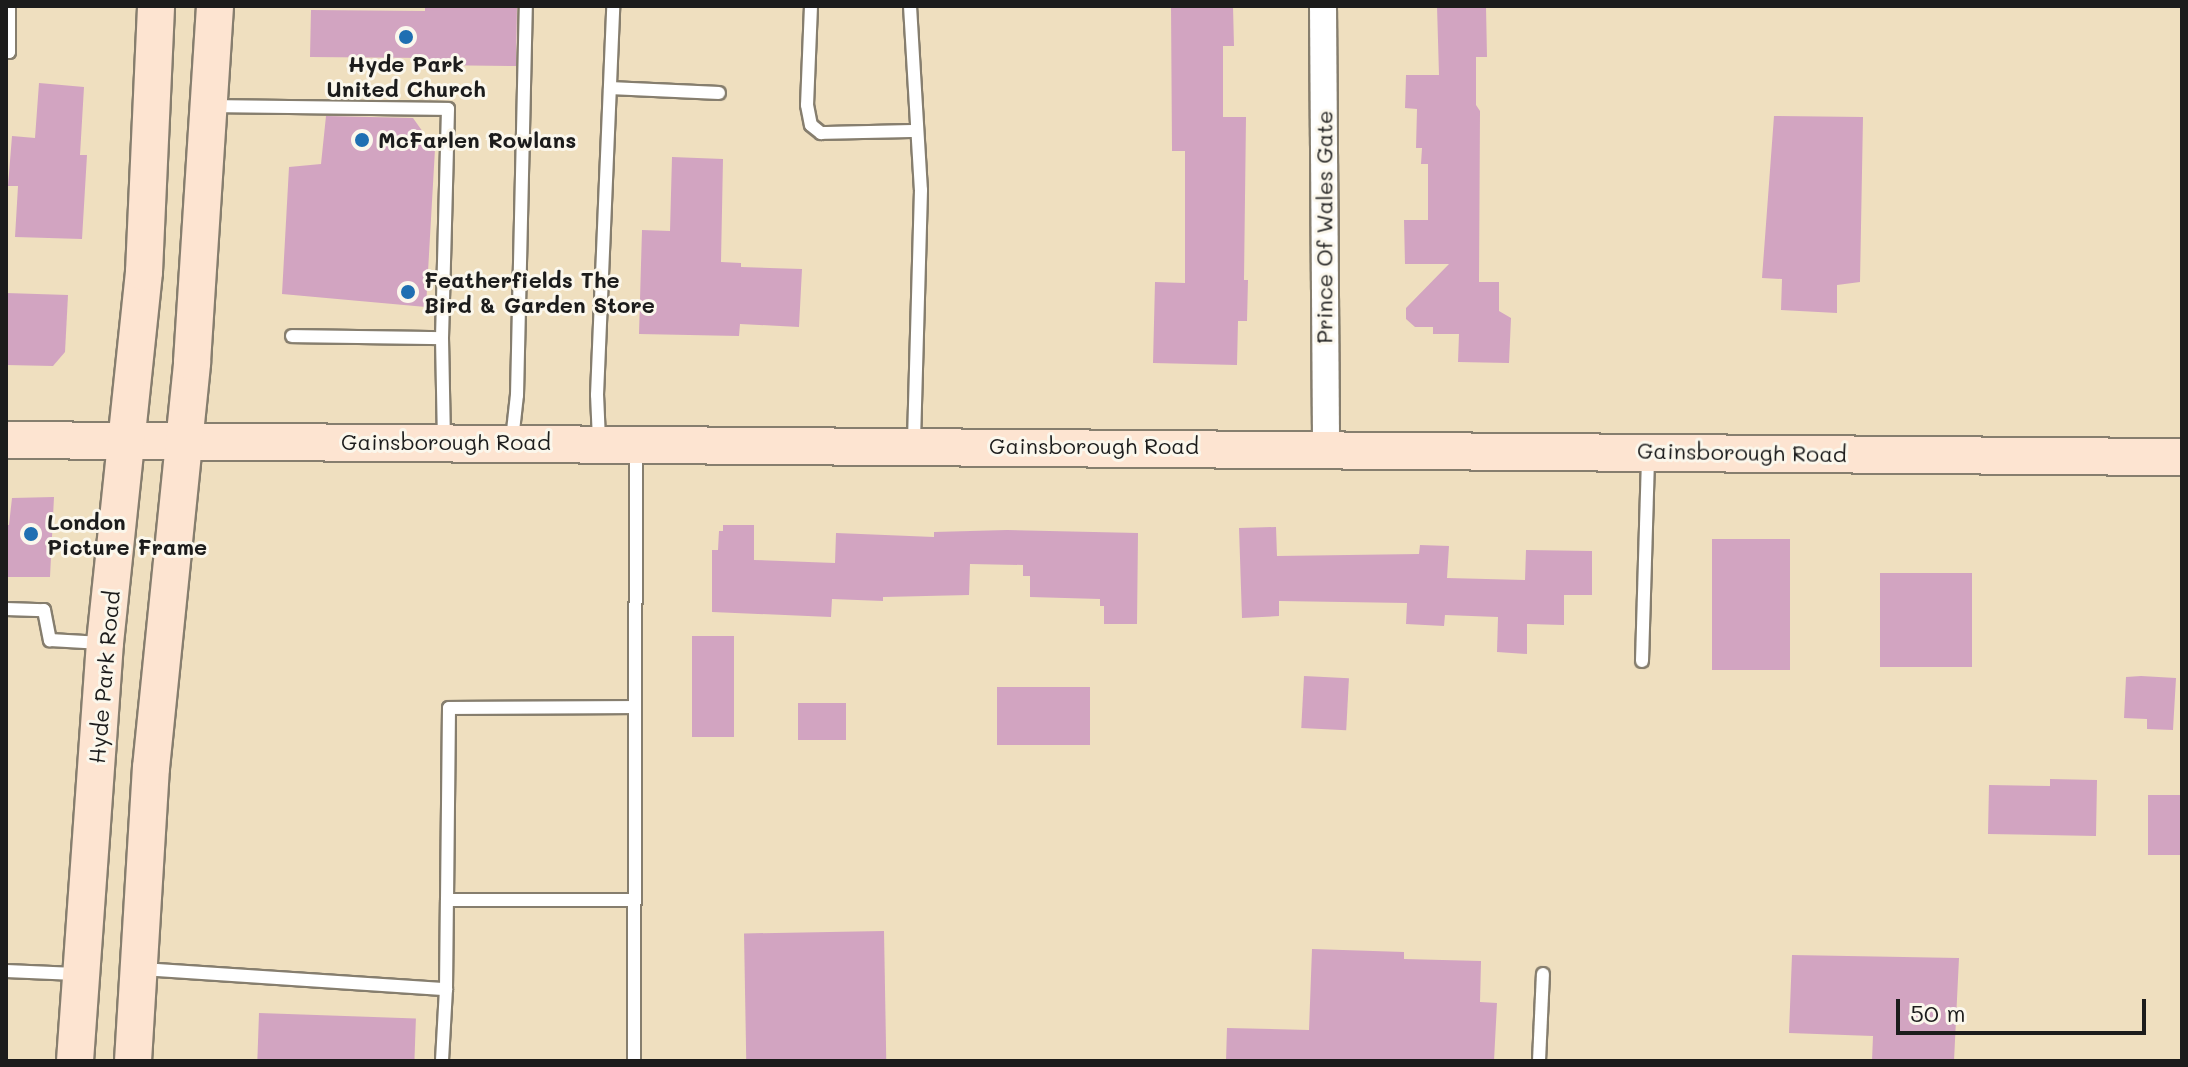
<!DOCTYPE html>
<style>
body{margin:0}
#map{position:relative;width:2188px;height:1067px;overflow:hidden;background:#efdfbf;font-family:Mali,sans-serif}
div>[style]{position:absolute}
.building>*{inset:0;background:#d2a4c1;transform-origin:0 0}
.roads{filter:drop-shadow(2px 0 #867e6e) drop-shadow(-2px 0 #867e6e) drop-shadow(0 2px #867e6e) drop-shadow(0 -2px #867e6e)}
.lane>*{height:12px;margin:-6px;padding:0 6px;transform-origin:6px;border-radius:6px;background:#fff}
.street>*{height:26px;margin:-13px;padding:0 13px;transform-origin:13px;border-radius:13px;background:#fff}
.secondary>*{height:36px;margin:-18px;padding:0 18px;transform-origin:18px;border-radius:18px;background:#fde4d1}
.dots>*{width:22px;height:22px;translate:-50% -50%;box-sizing:border-box;border:4px solid #fbf7ec;border-radius:50%}
span{translate:-50% -50%;white-space:nowrap;text-align:center;line-height:1.15;-webkit-text-stroke:6px #fbf7ec;paint-order:stroke}
.poi-label{font-size:22px;color:#1c1c1c;font-weight:700}
.left{translate:0 -50%;text-align:left}
.street-label{font-size:22px;color:#1c1c1c}
.frame{position:absolute;inset:0;border:8px solid #1c1c1c;pointer-events:none}
.scale{position:absolute;left:1896px;top:999px;width:250px;height:36px;box-sizing:border-box;border:4px solid #1c1c1c;border-top:0;padding-left:10px;font-size:24px;line-height:28px;white-space:nowrap;color:#1c1c1c;-webkit-text-stroke:6px #fbf7ec;paint-order:stroke}
</style>
<div id="map">
<div class="building">
<div style="clip-path:polygon(425px 6px,517px 6px,516px 66px,427px 65px,427px 58px,310px 57px,311px 10px,425px 11px)"></div>
<div style="clip-path:polygon(1171px 6px,1233px 6px,1234px 46px,1223px 46px,1223px 117px,1246px 117px,1244px 280px,1248px 280px,1247px 321px,1238px 321px,1237px 365px,1153px 363px,1155px 282px,1185px 283px,1185px 151px,1172px 151px)"></div>
<div style="clip-path:polygon(1437px 6px,1486px 6px,1487px 57px,1476px 57px,1476px 105px,1480px 111px,1479px 282px,1499px 282px,1499px 311px,1511px 318px,1509px 363px,1458px 362px,1459px 334px,1433px 334px,1433px 327px,1415px 327px,1406px 319px,1406px 308px,1449px 264px,1405px 264px,1404px 220px,1428px 220px,1428px 164px,1421px 164px,1422px 148px,1416px 148px,1417px 109px,1405px 108px,1406px 75px,1439px 75px)"></div>
<div style="clip-path:polygon(39px 83px,84px 87px,80px 155px,87px 155px,82px 239px,15px 237px,18px 186px,8px 186px,12px 136px,35px 138px)"></div>
<div style="clip-path:polygon(326px 116px,413px 118px,435px 149px,426px 307px,282px 294px,289px 167px,321px 164px)"></div>
<div style="clip-path:polygon(1774px 116px,1863px 117px,1860px 282px,1837px 285px,1837px 313px,1781px 310px,1782px 279px,1762px 278px)"></div>
<div style="clip-path:polygon(672px 157px,723px 159px,721px 262px,741px 263px,741px 267px,802px 269px,799px 327px,740px 324px,739px 336px,639px 334px,642px 230px,670px 231px)"></div>
<div style="clip-path:polygon(6px 293px,68px 295px,65px 352px,53px 366px,6px 365px)"></div>
<div style="clip-path:polygon(54px 497px,50px 577px,6px 577px,6px 525px,9px 525px,12px 498px)"></div>
<div style="clip-path:polygon(723px 525px,754px 525px,754px 560px,835px 563px,836px 533px,934px 537px,934px 532px,1007px 530px,1138px 533px,1137px 624px,1104px 624px,1104px 606px,1100px 606px,1100px 599px,1030px 597px,1030px 576px,1023px 576px,1023px 565px,970px 564px,969px 595px,883px 597px,883px 601px,832px 599px,831px 617px,712px 612px,712px 550px,718px 550px,719px 531px,723px 531px)"></div>
<div style="clip-path:polygon(1276px 527px,1277px 556px,1419px 554px,1420px 545px,1449px 546px,1447px 578px,1525px 580px,1526px 550px,1592px 551px,1592px 595px,1564px 595px,1564px 625px,1527px 624px,1527px 654px,1497px 652px,1498px 617px,1445px 615px,1444px 626px,1406px 624px,1407px 603px,1279px 601px,1279px 616px,1242px 618px,1239px 528px)"></div>
<div style="left:1712px;top:539px;width:78px;height:131px"></div>
<div style="left:1880px;top:573px;width:92px;height:94px"></div>
<div style="left:692px;top:636px;width:42px;height:101px"></div>
<div style="left:1304px;top:676px;width:45px;height:52px;rotate:3deg"></div>
<div style="clip-path:polygon(2141px 676px,2176px 678px,2173px 730px,2147px 729px,2147px 719px,2124px 718px,2126px 677px)"></div>
<div style="left:1090px;top:687px;width:58px;height:93px;rotate:90deg"></div>
<div style="left:798px;top:703px;width:48px;height:37px"></div>
<div style="clip-path:polygon(2050px 779px,2097px 780px,2096px 836px,1988px 834px,1989px 785px,2050px 786px)"></div>
<div style="left:2182px;top:795px;width:60px;height:34px;rotate:90deg"></div>
<div style="left:884px;top:931px;width:130px;height:140px;rotate:89deg"></div>
<div style="clip-path:polygon(1312px 949px,1404px 952px,1404px 959px,1481px 961px,1480px 1002px,1497px 1003px,1494px 1061px,1226px 1061px,1227px 1028px,1309px 1030px)"></div>
<div style="clip-path:polygon(1792px 955px,1959px 958px,1954px 1061px,1872px 1061px,1873px 1036px,1789px 1033px)"></div>
<div style="left:259px;top:1013px;width:157px;height:48px;rotate:2deg"></div>
</div>
<div class="roads">
<div class="lane">
<div style="left:811px;top:6px;width:99px;rotate:92.3deg"></div>
<div style="left:807px;top:105px;width:20px;rotate:79deg"></div>
<div style="left:811px;top:125px;width:13px;rotate:39deg"></div>
<div style="left:821px;top:133px;width:96px;rotate:-1.2deg"></div>
<div style="left:910px;top:6px;width:184px;rotate:86.6deg"></div>
<div style="left:921px;top:190px;width:255px;rotate:91.6deg"></div>
<div style="left:6px;top:52px;width:3px"></div>
<div style="left:9px;top:52px;width:46px;rotate:-90deg"></div>
<div style="left:610px;top:88px;width:109px;rotate:2.6deg"></div>
<div style="left:213px;top:106px;width:235px;rotate:0.7deg"></div>
<div style="left:448px;top:109px;width:229px;rotate:91.5deg"></div>
<div style="left:442px;top:338px;width:101px;rotate:88.9deg"></div>
<div style="left:292px;top:336px;width:150px;rotate:0.8deg"></div>
<div style="left:512px;top:440px;width:45px;rotate:-83.7deg"></div>
<div style="left:517px;top:395px;width:389px;rotate:-88.7deg"></div>
<div style="left:599px;top:440px;width:45px;rotate:-92.5deg"></div>
<div style="left:597px;top:395px;width:389px;rotate:-87.6deg"></div>
<div style="left:6px;top:609px;width:38px;rotate:2deg"></div>
<div style="left:44px;top:610px;width:31px;rotate:79deg"></div>
<div style="left:50px;top:640px;width:52px;rotate:3.3deg"></div>
<div style="left:1642px;top:661px;width:203px;rotate:-88.3deg"></div>
<div style="left:447px;top:900px;width:192px;rotate:-89.4deg"></div>
<div style="left:449px;top:708px;width:186px;rotate:-0.3deg"></div>
<div style="left:142px;top:969px;width:305px;rotate:3.8deg"></div>
<div style="left:446px;top:989px;width:72px;rotate:93.2deg"></div>
<div style="left:6px;top:971px;width:70px;rotate:2.5deg"></div>
<div style="left:446px;top:989px;width:89px;rotate:-89.4deg"></div>
<div style="left:447px;top:900px;width:187px"></div>
<div style="left:634px;top:1061px;width:615px;rotate:-89.81deg"></div>
<div style="left:1539px;top:1061px;width:87px;rotate:-87.4deg"></div>
</div>
<div class="street">
<div style="left:1323px;top:6px;width:441px;rotate:89.6deg"></div>
</div>
<div class="secondary">
<div style="left:6px;top:440px;width:2176px;rotate:0.45deg"></div>
<div style="left:75px;top:1061px;width:419px;rotate:-85.9deg"></div>
<div style="left:105px;top:643px;width:373px;rotate:-84deg"></div>
<div style="left:144px;top:272px;width:266px;rotate:-87.4deg"></div>
<div style="left:133px;top:1061px;width:294px;rotate:-86.5deg"></div>
<div style="left:151px;top:768px;width:408px;rotate:-84.2deg"></div>
<div style="left:192px;top:362px;width:357px;rotate:-86.3deg"></div>
</div>
</div>
<div class="dots">
<div style="left:406px;top:37px;background:#1f6fb2"></div>
<div style="left:362px;top:140px;background:#1f6fb2"></div>
<div style="left:408px;top:292px;background:#1f6fb2"></div>
<div style="left:31px;top:534px;background:#1f6fb2"></div>
</div>
<div class="poi-label">
<span style="left:406px;top:76px">Hyde Park<br>United Church</span>
<span class="left" style="left:378px;top:140px">McFarlen Rowlans</span>
<span class="left" style="left:424px;top:292px">Featherfields The<br>Bird &amp; Garden Store</span>
<span class="left" style="left:47px;top:534px">London<br>Picture Frame</span>
</div>
<div class="street-label">
<span style="left:1324px;top:227px;rotate:-90deg">Prince Of Wales Gate</span>
<span style="left:446px;top:442px">Gainsborough Road</span>
<span style="left:1094px;top:446px">Gainsborough Road</span>
<span style="left:1742px;top:452px;rotate:1deg">Gainsborough Road</span>
<span style="left:104px;top:677px;rotate:-85deg">Hyde Park Road</span>
</div>
<div class="frame"></div>
<div class="scale">50 m</div>
</div>
